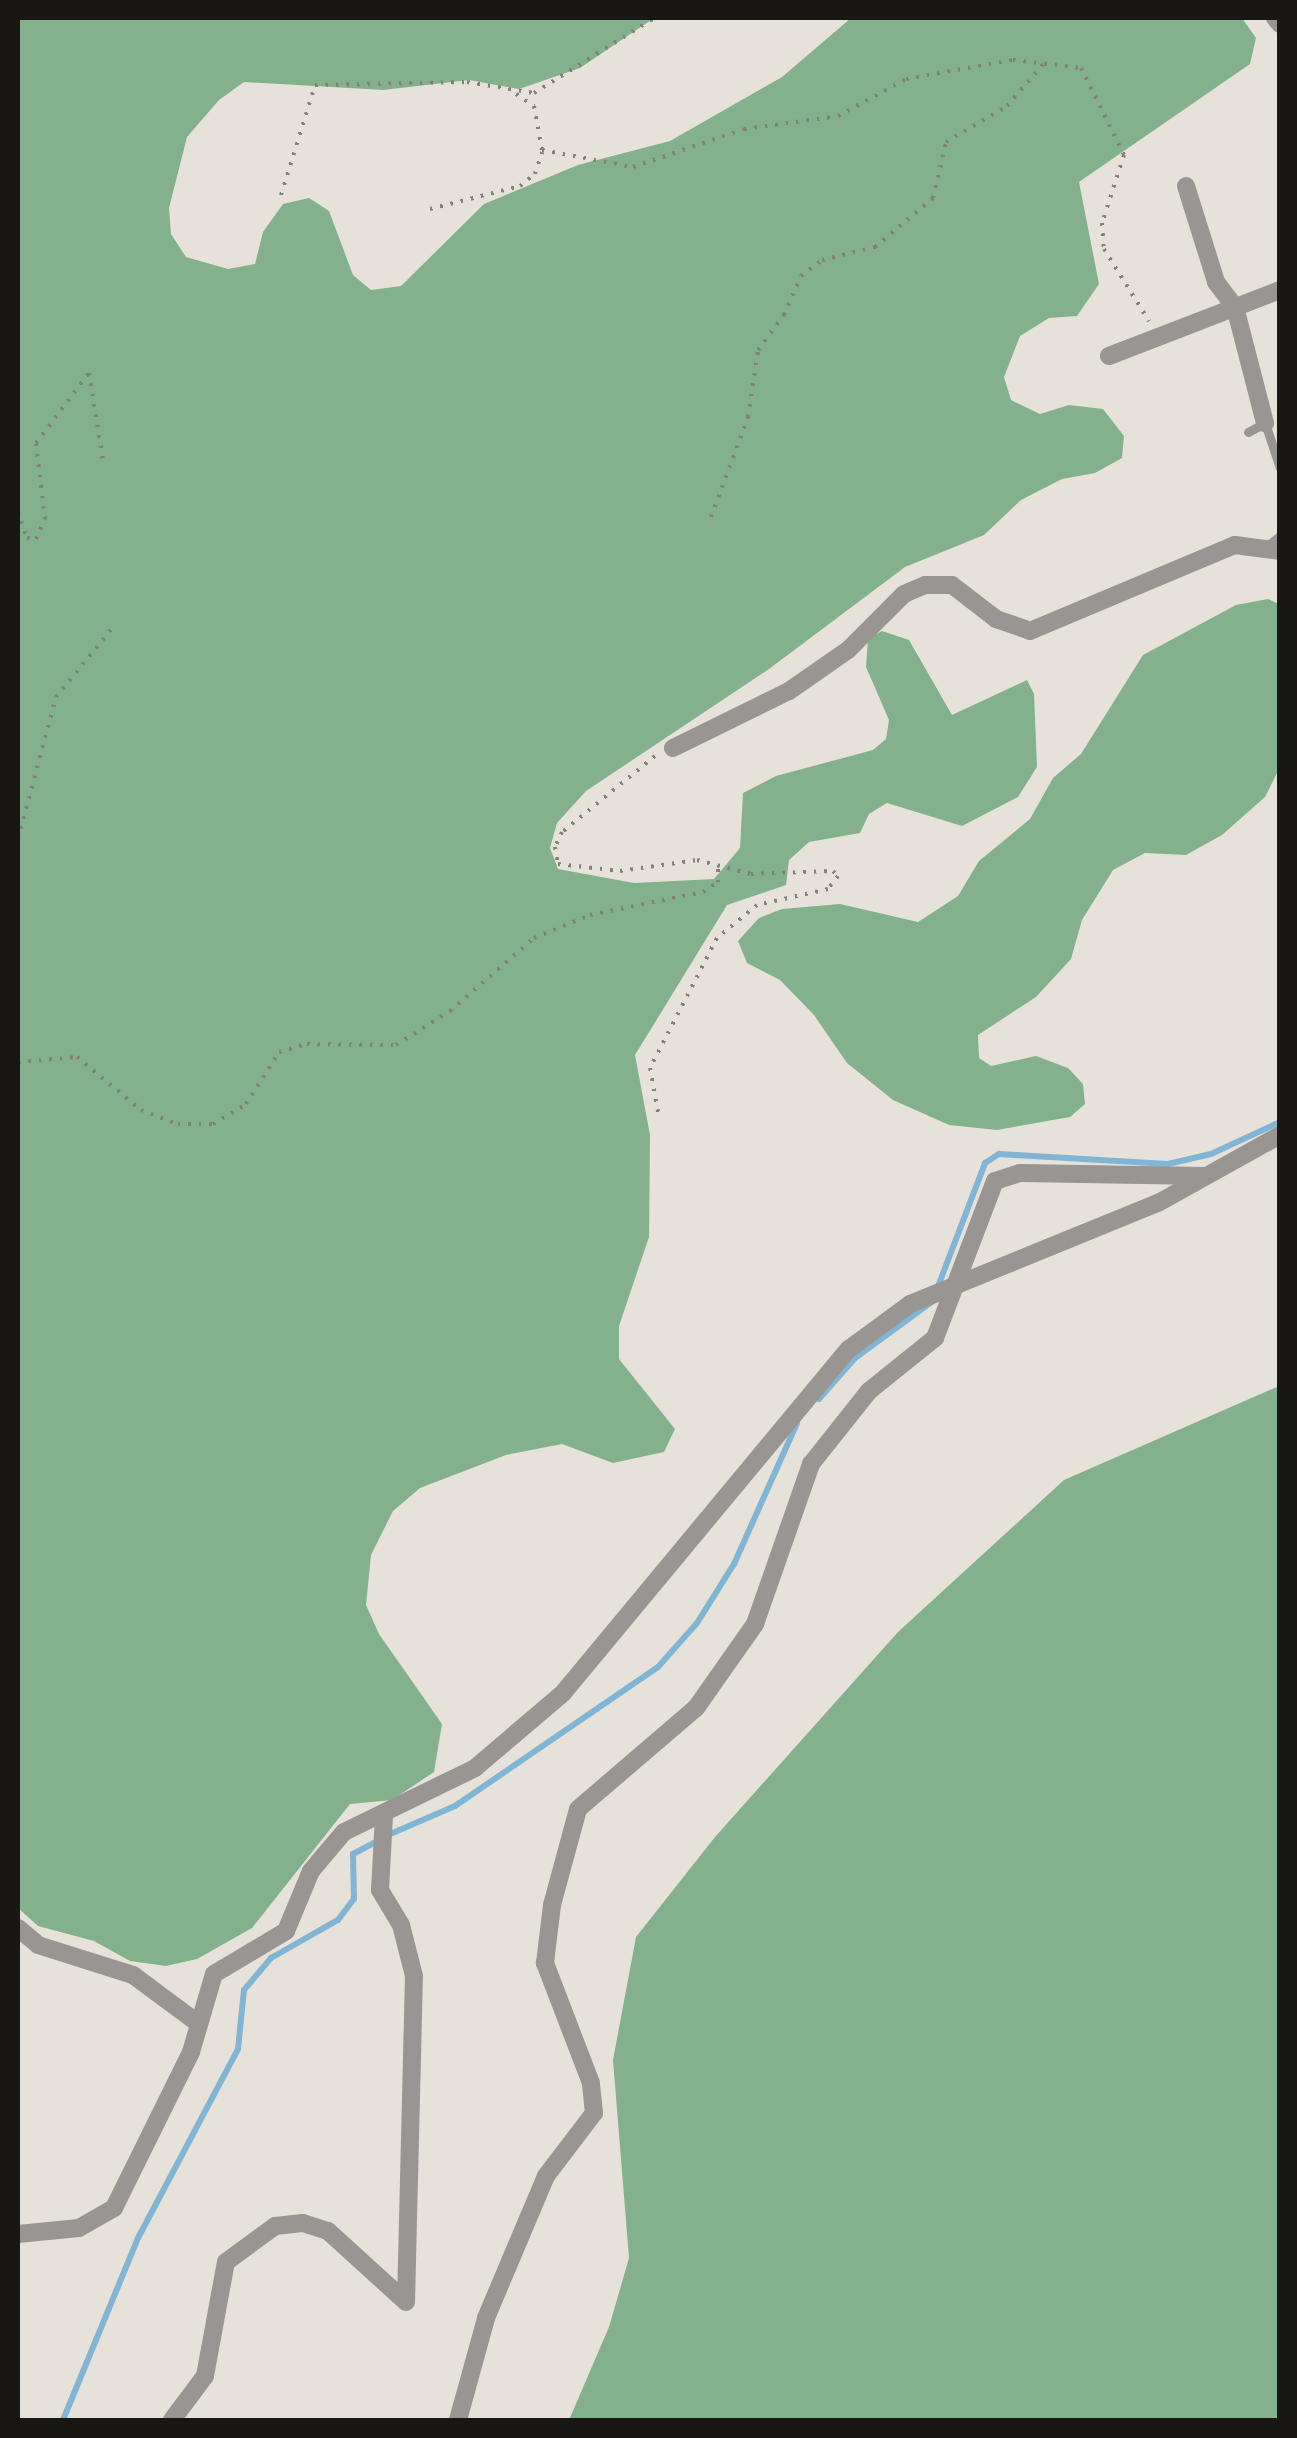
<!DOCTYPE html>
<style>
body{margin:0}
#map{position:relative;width:1297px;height:2438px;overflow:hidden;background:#e7e2d9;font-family:"Nunito Sans",sans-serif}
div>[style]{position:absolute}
.forest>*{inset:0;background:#83b18c}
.stream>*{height:6px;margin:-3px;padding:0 3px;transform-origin:3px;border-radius:3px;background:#80b5d5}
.path>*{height:4px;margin-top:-2px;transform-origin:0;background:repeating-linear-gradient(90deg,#837f79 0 2.5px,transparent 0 10.5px)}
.lane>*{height:9px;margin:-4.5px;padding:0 4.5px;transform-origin:4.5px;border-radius:4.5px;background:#999593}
.street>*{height:18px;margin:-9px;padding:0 9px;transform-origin:9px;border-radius:9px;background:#999593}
span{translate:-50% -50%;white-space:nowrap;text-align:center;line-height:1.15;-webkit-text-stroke:9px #e7e2d9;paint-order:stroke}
.frame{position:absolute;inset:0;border:20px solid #191714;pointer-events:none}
</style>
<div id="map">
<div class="forest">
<div style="clip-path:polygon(18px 18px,654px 18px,580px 68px,519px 89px,469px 80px,383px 90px,244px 82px,219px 100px,187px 137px,169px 208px,171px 234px,186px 257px,228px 269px,255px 264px,263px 232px,283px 204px,309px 198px,329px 211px,353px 275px,371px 290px,401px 286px,484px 204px,578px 165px,670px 141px,782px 77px,851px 18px,1242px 18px,1256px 38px,1250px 64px,1079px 182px,1099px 284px,1077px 316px,1049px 318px,1020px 336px,1004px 377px,1011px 400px,1040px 414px,1069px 405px,1103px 409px,1124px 436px,1122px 458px,1095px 473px,1062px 479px,1021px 500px,984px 535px,905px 567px,769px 669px,586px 791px,557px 823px,550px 848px,558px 869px,634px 883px,714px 879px,740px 848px,743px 793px,776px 776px,873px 750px,886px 739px,889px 720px,866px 667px,868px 639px,882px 631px,909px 640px,952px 715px,1027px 680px,1034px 694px,1037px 767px,1018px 797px,962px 826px,887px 803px,869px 814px,860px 833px,809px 842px,789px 860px,786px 885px,727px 905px,635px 1055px,650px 1135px,649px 1237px,619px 1326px,619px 1359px,675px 1429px,664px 1452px,613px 1463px,562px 1444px,506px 1455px,420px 1488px,393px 1511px,371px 1555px,366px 1605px,379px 1634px,442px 1724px,434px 1772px,392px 1800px,350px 1804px,252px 1928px,197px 1959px,166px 1966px,130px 1961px,94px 1941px,38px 1926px,18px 1908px)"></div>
<div style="clip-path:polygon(1268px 599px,1279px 604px,1279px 769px,1265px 797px,1222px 835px,1186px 855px,1145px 853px,1113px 870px,1082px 920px,1071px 959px,1036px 997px,978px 1035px,979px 1058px,991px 1066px,1036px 1056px,1068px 1068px,1083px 1084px,1085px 1104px,1070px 1117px,997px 1130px,949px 1125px,893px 1100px,847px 1063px,814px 1015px,780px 980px,747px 963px,738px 941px,759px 918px,782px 909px,840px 904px,918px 922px,958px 896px,979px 861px,1030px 819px,1053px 778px,1081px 754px,1143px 655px,1236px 605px)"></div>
<div style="clip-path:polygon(1279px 1386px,1279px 2420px,569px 2420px,609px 2327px,629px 2258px,613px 2060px,636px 1937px,715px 1837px,898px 1632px,1064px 1480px)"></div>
</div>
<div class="stream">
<div style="left:937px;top:1289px;width:135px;rotate:-69.1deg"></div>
<div style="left:985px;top:1163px;width:17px;rotate:-33deg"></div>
<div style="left:999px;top:1154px;width:169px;rotate:3.4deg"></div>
<div style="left:1168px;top:1164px;width:44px;rotate:-13.1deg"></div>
<div style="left:1211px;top:1154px;width:76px;rotate:-24.9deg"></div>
<div style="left:819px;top:1399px;width:55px;rotate:-48.7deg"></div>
<div style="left:855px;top:1358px;width:97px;rotate:-36.2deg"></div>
<div style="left:388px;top:1835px;width:73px;rotate:-23.4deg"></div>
<div style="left:455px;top:1806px;width:246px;rotate:-34.4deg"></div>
<div style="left:658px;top:1667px;width:59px;rotate:-48.4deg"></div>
<div style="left:697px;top:1623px;width:70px;rotate:-57.9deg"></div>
<div style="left:734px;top:1564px;width:154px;rotate:-65.9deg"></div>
<div style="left:63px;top:2420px;width:197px;rotate:-67.6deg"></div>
<div style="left:138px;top:2238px;width:214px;rotate:-62.1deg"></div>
<div style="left:238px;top:2049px;width:59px;rotate:-84.2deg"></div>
<div style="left:244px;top:1990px;width:42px;rotate:-49.8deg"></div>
<div style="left:271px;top:1958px;width:77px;rotate:-29.6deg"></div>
<div style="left:338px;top:1920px;width:26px;rotate:-53deg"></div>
<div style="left:354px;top:1899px;width:45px;rotate:-91.3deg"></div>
<div style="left:353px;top:1854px;width:27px;rotate:-28deg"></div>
</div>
<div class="path">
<div style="left:516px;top:94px;width:22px;rotate:34deg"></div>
<div style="left:534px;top:106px;width:45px;rotate:79.7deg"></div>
<div style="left:542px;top:150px;width:93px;rotate:10.6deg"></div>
<div style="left:633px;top:167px;width:117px;rotate:-18.9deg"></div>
<div style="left:744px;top:129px;width:95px;rotate:-7.9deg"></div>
<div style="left:838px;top:116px;width:77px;rotate:-28.6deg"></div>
<div style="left:906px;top:79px;width:109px;rotate:-10.1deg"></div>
<div style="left:1013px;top:60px;width:68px;rotate:6.7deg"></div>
<div style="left:1081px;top:68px;width:97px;rotate:63.7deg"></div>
<div style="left:1124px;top:155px;width:71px;rotate:107.9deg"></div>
<div style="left:1102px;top:223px;width:26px;rotate:86deg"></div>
<div style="left:1104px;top:249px;width:85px;rotate:58deg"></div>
<div style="left:281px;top:195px;width:115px;rotate:-72.8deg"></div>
<div style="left:315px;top:85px;width:152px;rotate:-1.1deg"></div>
<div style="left:467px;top:82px;width:68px;rotate:9.3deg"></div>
<div style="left:534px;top:93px;width:142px;rotate:-32deg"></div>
<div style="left:430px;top:209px;width:93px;rotate:-14.3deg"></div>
<div style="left:520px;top:186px;width:19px;rotate:-39deg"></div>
<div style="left:535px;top:174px;width:23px;rotate:-72deg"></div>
<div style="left:18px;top:511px;width:28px;rotate:72deg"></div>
<div style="left:27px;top:538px;width:9px;rotate:6deg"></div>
<div style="left:36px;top:539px;width:22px;rotate:-66deg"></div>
<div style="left:45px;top:519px;width:77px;rotate:-96.8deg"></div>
<div style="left:36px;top:443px;width:88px;rotate:-52.9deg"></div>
<div style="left:89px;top:373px;width:88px;rotate:80.9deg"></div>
<div style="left:711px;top:517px;width:107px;rotate:-69.7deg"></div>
<div style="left:748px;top:417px;width:68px;rotate:-81.5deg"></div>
<div style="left:758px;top:350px;width:44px;rotate:-53.4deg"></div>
<div style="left:784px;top:315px;width:43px;rotate:-66.4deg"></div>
<div style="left:801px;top:276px;width:26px;rotate:-37deg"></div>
<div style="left:822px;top:260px;width:55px;rotate:-13.8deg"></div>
<div style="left:875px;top:247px;width:76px;rotate:-40.2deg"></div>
<div style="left:933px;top:198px;width:57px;rotate:-76.9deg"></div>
<div style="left:946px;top:142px;width:71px;rotate:-30.5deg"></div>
<div style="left:1007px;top:106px;width:57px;rotate:-49.3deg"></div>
<div style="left:655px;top:756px;width:120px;rotate:140.7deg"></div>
<div style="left:562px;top:832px;width:17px;rotate:115deg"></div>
<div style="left:555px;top:847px;width:17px;rotate:80deg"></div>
<div style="left:558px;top:864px;width:62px;rotate:6.4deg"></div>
<div style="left:620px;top:871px;width:78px;rotate:-8.1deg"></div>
<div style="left:697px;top:860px;width:56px;rotate:14.5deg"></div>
<div style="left:751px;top:874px;width:82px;rotate:-2.1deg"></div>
<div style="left:833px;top:871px;width:7px;rotate:45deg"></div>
<div style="left:838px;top:876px;width:16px;rotate:128deg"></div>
<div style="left:828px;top:889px;width:73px;rotate:167.3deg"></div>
<div style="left:757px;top:905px;width:52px;rotate:140.5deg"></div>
<div style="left:717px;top:938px;width:146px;rotate:117.3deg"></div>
<div style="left:650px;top:1068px;width:50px;rotate:79.6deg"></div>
<div style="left:18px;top:839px;width:147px;rotate:-75deg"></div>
<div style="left:56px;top:697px;width:93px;rotate:-50.7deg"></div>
<div style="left:18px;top:1062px;width:59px;rotate:-4.8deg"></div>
<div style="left:77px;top:1057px;width:83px;rotate:39.6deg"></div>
<div style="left:141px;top:1110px;width:40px;rotate:21deg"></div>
<div style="left:178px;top:1124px;width:35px"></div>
<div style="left:213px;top:1124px;width:39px;rotate:-31deg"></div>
<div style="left:246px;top:1104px;width:62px;rotate:-57.6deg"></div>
<div style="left:279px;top:1052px;width:29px;rotate:-16deg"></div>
<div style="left:307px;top:1044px;width:89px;rotate:0.6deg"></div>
<div style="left:396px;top:1045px;width:64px;rotate:-32.2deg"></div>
<div style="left:450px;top:1011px;width:111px;rotate:-41deg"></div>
<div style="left:534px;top:938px;width:61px;rotate:-22.3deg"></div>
<div style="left:590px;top:915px;width:115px;rotate:-11.5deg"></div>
<div style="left:703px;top:892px;width:18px;rotate:-34deg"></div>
<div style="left:718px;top:882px;width:19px;rotate:-90deg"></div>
</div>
<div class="lane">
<div style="left:1248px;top:432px;width:19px;rotate:-28deg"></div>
<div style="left:1265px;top:423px;width:47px;rotate:71.6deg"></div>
<div style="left:1267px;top:546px;width:16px;rotate:-38deg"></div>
</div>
<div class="street">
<div style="left:1275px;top:18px;width:8px;rotate:50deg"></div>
<div style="left:1186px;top:186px;width:101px;rotate:72.6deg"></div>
<div style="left:1216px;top:282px;width:31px;rotate:53deg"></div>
<div style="left:1235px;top:307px;width:120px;rotate:75.5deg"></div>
<div style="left:1109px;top:356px;width:183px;rotate:-21.1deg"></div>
<div style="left:673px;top:748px;width:129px;rotate:-26.2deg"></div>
<div style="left:789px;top:691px;width:72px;rotate:-34.8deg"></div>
<div style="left:848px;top:650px;width:79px;rotate:-45deg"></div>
<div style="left:904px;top:594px;width:23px;rotate:-23deg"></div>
<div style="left:925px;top:585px;width:27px"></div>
<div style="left:952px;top:585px;width:56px;rotate:37.7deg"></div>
<div style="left:996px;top:619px;width:36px;rotate:19deg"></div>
<div style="left:1030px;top:631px;width:222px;rotate:-22.8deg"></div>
<div style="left:1235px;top:545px;width:45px;rotate:7.6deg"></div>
<div style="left:18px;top:1928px;width:26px;rotate:40deg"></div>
<div style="left:38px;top:1945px;width:100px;rotate:17.5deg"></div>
<div style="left:133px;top:1975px;width:82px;rotate:36.6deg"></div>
<div style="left:18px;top:2234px;width:61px;rotate:-5.6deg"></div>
<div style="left:79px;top:2228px;width:40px;rotate:-29.7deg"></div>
<div style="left:114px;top:2208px;width:174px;rotate:-63.7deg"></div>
<div style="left:191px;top:2052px;width:81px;rotate:-73.6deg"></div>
<div style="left:214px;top:1974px;width:84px;rotate:-30.8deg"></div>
<div style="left:286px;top:1931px;width:65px;rotate:-67.4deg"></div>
<div style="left:311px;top:1871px;width:51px;rotate:-49.8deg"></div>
<div style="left:344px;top:1832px;width:146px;rotate:-26deg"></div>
<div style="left:475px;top:1768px;width:116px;rotate:-40.4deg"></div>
<div style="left:563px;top:1693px;width:447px;rotate:-50.3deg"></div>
<div style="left:849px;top:1349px;width:76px;rotate:-36.4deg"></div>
<div style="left:910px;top:1304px;width:268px;rotate:-22.2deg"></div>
<div style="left:1158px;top:1203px;width:140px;rotate:-29.1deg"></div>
<div style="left:172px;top:2420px;width:55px;rotate:-53.1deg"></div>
<div style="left:205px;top:2376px;width:116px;rotate:-79.6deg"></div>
<div style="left:226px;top:2262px;width:61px;rotate:-36.3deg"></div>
<div style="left:275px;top:2226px;width:28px;rotate:-6deg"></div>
<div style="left:303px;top:2223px;width:26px;rotate:18deg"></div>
<div style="left:328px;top:2231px;width:105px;rotate:42.3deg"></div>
<div style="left:406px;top:2302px;width:326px;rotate:-88.6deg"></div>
<div style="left:414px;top:1976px;width:53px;rotate:-104.3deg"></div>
<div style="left:401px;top:1925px;width:41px;rotate:-121deg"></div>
<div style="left:380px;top:1890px;width:75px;rotate:-86.9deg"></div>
<div style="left:458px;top:2420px;width:106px;rotate:-74.6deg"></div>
<div style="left:486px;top:2318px;width:154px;rotate:-67.1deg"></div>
<div style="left:546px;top:2176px;width:79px;rotate:-52.7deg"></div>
<div style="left:594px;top:2113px;width:30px;rotate:-96deg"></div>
<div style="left:591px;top:2083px;width:129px;rotate:-111deg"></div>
<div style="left:545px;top:1963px;width:58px;rotate:-83.1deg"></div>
<div style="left:552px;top:1905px;width:99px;rotate:-74.8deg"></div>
<div style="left:578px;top:1809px;width:155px;rotate:-40.6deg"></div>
<div style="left:696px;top:1708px;width:103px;rotate:-54.9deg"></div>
<div style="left:755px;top:1624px;width:170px;rotate:-70.7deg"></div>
<div style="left:811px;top:1464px;width:93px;rotate:-51.5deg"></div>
<div style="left:869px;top:1391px;width:85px;rotate:-38.8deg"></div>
<div style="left:935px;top:1338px;width:168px;rotate:-69.1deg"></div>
<div style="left:995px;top:1181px;width:26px;rotate:-18deg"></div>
<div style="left:1020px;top:1173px;width:184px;rotate:0.9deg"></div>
</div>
<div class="frame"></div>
</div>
